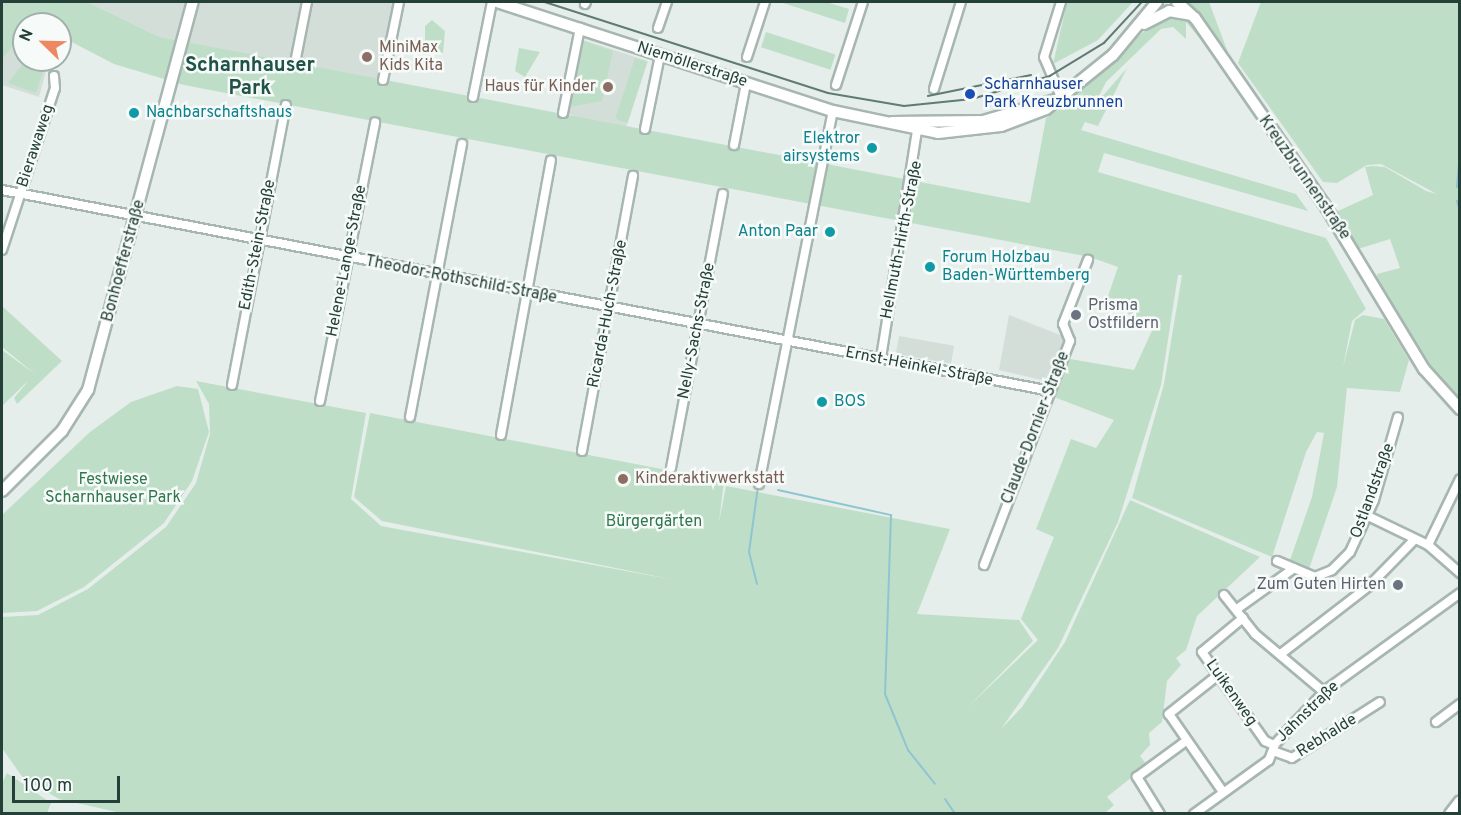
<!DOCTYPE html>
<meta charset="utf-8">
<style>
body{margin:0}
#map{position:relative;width:1461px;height:815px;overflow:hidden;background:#e5eeea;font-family:Overpass,sans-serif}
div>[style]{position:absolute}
.built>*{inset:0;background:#d3ded9;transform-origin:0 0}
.green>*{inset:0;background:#bfdec8;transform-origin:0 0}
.stream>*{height:2px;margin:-1px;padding:0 1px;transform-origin:1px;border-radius:1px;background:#8fc5d1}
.roads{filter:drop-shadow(2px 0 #a7b6b1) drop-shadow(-2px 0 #a7b6b1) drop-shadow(0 2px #a7b6b1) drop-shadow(0 -2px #a7b6b1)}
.street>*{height:8px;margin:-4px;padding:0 4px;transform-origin:4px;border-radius:4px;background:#fff}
.secondary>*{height:10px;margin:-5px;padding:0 5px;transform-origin:5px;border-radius:5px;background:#fff}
.tram>*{height:1.5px;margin:-0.75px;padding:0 0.75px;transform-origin:0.75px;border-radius:0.75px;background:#5f7b74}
.dots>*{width:16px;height:16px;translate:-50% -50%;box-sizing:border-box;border:3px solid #f6faf8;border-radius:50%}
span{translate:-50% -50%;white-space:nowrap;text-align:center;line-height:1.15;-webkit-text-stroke:5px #f6faf8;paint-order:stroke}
.education-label{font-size:16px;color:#785e54}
.left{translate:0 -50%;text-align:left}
.right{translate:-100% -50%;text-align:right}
.street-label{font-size:16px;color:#244039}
.transit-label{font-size:16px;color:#164399}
.culture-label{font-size:16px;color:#0d838f}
.worship-label{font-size:16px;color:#5b616d}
.park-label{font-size:16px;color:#2f764c}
.quarter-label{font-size:20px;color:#205247;font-weight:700}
.frame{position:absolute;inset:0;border:3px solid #244039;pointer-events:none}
.north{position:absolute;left:12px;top:12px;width:60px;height:60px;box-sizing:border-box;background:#f6faf8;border:2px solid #a2b0ac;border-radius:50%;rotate:293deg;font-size:16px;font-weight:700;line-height:24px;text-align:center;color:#244039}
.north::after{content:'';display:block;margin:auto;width:21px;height:27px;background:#ee8863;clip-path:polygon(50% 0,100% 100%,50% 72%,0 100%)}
.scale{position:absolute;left:12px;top:776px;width:108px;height:27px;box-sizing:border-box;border:3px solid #244039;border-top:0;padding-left:8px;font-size:18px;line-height:21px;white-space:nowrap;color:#244039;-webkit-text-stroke:4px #f6faf8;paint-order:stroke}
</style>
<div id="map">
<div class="built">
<div style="clip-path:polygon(87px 2px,394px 2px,378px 80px,160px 37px)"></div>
<div style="clip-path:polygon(23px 34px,24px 60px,49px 60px,39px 97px,2px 85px,2px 59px)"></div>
<div style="left:583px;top:40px;width:68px;height:75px;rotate:18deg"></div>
<div style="clip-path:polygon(1009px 315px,1068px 338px,1050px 382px,999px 370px)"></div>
<div style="left:899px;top:336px;width:56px;height:18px;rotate:10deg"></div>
</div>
<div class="green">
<div style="clip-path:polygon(2px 2px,87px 2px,160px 37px,1030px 203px,1046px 118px,1086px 92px,1045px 112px,1075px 94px,1150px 26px,1167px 15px,1188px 19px,1201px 40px,1186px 22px,1186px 39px,1173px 27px,1161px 29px,1106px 82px,1094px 106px,1127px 68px,1098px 126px,1085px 122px,1081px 130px,1296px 194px,1308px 211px,1104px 153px,1098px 172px,1326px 238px,1366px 309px,1352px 321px,1343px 367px,1355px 320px,1363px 315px,1384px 319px,1409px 360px,1400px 392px,1347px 388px,1337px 487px,1308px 572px,1289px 563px,1312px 497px,1324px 433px,1317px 432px,1306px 452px,1272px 557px,1132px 498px,1164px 384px,1182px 275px,1178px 275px,1161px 385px,1118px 522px,1058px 648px,1001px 729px,1022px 707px,1065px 642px,1130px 500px,1260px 557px,1197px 616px,1186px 650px,1176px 658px,1181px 665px,1167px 681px,1162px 722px,1149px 733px,1150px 745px,1140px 756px,1147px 765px,1107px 797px,1114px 805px,1105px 813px,121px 813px,59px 799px,23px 778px,2px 748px,2px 617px,38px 615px,88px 589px,166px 527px,196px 483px,210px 434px,209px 404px,196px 381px,366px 413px,351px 499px,381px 526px,675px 580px,382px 521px,354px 497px,370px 413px,724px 481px,719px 522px,726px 486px,950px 529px,917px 614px,1019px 620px,1033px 641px,967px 708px,1038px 640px,1021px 619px,1054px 537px,1036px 529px,1071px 439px,1096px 448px,1114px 420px,1054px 397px,1070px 359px,1134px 370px,1155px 324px,1105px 305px,1118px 267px,1090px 257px,184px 85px,114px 64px,60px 36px,60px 24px,38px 18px,24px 24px,24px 33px,2px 59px)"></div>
<div style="clip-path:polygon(780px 2px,826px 2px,849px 9px,845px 23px)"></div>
<div style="clip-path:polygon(1067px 2px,1133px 2px,1098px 40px,1053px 64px)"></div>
<div style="clip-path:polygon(1186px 2px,1209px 2px,1230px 58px,1228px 59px)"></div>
<div style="clip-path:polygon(1261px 2px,1459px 2px,1459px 404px,1428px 367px,1378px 283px,1377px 274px,1400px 268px,1390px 239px,1358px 249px,1324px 197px,1338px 211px,1373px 195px,1365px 167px,1372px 166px,1385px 167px,1426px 191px,1437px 194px,1381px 164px,1367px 165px,1337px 183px,1323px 182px,1238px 63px)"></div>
<div style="clip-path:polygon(432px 20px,445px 31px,443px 53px,425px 50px,425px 26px)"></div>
<div style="left:766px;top:32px;width:73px;height:16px;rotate:18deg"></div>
<div style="clip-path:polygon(583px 41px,613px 51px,602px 101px,570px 107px)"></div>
<div style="clip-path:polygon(519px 48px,540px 52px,525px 77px,515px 71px)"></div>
<div style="left:635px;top:58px;width:13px;height:64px;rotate:18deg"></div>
<div style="clip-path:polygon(26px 60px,47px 60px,36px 93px,8px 83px)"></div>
<div style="clip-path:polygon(2px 306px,62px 361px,17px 404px,14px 398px,29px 380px,2px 406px,2px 350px,35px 374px,2px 347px)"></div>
<div style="clip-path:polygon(177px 386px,198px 389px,209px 432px,192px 481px,164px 523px,84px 587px,37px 611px,2px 613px,2px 515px,90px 432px,131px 402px)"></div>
<div style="clip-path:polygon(7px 773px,51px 803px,47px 813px,2px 813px,2px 783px)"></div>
</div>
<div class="stream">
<div style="left:1457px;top:187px;width:34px;rotate:-85deg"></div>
<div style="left:1457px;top:201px;width:10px;rotate:73deg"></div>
<div style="left:778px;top:490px;width:116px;rotate:12.5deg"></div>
<div style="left:891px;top:515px;width:179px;rotate:91.9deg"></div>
<div style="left:885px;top:694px;width:61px;rotate:67.7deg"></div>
<div style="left:908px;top:750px;width:43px;rotate:51.5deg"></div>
<div style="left:757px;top:584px;width:33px;rotate:-104deg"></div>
<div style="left:749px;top:552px;width:67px;rotate:-82.2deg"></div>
<div style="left:945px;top:799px;width:18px;rotate:56deg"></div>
</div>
<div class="roads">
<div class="street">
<div style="left:585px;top:4px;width:2px;rotate:-63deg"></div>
<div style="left:658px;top:28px;width:28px;rotate:-71deg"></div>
<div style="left:747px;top:57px;width:58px;rotate:-71.9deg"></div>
<div style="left:295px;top:63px;width:62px;rotate:-78.9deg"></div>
<div style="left:383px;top:80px;width:80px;rotate:-78.4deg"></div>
<div style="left:836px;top:85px;width:87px;rotate:-72deg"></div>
<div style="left:934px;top:89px;width:91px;rotate:-72.8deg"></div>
<div style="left:473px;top:97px;width:97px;rotate:-78.7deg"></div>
<div style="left:1061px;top:97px;width:43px;rotate:-113deg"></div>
<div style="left:1044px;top:57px;width:58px;rotate:-72.8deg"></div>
<div style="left:563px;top:113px;width:87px;rotate:-78.7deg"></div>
<div style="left:645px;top:129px;width:76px;rotate:-78.5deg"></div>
<div style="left:734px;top:145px;width:63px;rotate:-79deg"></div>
<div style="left:2px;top:190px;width:1068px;rotate:10.85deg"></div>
<div style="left:2px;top:250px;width:170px;rotate:-71.9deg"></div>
<div style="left:55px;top:88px;width:12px;rotate:-95deg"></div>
<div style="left:881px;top:358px;width:236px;rotate:-81deg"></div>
<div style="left:232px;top:385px;width:285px;rotate:-79.1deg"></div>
<div style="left:320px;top:401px;width:284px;rotate:-78.8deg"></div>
<div style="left:410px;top:417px;width:278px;rotate:-79.2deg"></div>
<div style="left:501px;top:435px;width:279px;rotate:-79.7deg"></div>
<div style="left:582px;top:451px;width:280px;rotate:-79.5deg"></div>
<div style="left:671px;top:468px;width:279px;rotate:-79.3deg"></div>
<div style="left:759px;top:484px;width:380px;rotate:-78.8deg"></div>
<div style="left:1368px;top:516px;width:67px;rotate:25.8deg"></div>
<div style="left:1428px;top:545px;width:43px;rotate:41.2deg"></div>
<div style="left:1428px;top:545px;width:73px;rotate:-64.1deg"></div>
<div style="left:1277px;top:561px;width:41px;rotate:22.8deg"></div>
<div style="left:1315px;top:577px;width:18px;rotate:-22deg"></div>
<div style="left:1332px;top:570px;width:25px;rotate:-45deg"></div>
<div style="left:1350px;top:552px;width:57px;rotate:-65.2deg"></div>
<div style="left:1374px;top:500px;width:86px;rotate:-73.9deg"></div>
<div style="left:984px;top:565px;width:240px;rotate:-69deg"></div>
<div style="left:1070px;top:341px;width:18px;rotate:-112deg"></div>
<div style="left:1063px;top:324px;width:69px;rotate:-68.7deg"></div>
<div style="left:1224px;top:595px;width:50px;rotate:51.5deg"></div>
<div style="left:1255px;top:634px;width:90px;rotate:40deg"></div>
<div style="left:1237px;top:609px;width:70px;rotate:-35.7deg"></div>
<div style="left:1243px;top:618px;width:53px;rotate:140.3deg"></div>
<div style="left:1202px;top:652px;width:109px;rotate:54.7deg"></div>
<div style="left:1265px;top:741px;width:10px;rotate:24deg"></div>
<div style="left:1282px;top:653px;width:110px;rotate:-37.6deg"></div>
<div style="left:1369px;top:586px;width:63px;rotate:-45.6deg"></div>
<div style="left:1218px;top:675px;width:63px;rotate:141.5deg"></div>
<div style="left:1169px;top:714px;width:95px;rotate:55.3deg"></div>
<div style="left:1436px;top:722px;width:30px;rotate:-37deg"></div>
<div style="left:1273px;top:751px;width:20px;rotate:20deg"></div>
<div style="left:1292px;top:758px;width:104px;rotate:-32.5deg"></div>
<div style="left:1160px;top:814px;width:44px;rotate:-121.9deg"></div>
<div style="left:1137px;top:777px;width:61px;rotate:-36.3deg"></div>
<div style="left:1194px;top:814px;width:92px;rotate:-35.8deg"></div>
<div style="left:1269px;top:760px;width:17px;rotate:-69deg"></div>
<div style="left:1275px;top:744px;width:74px;rotate:-46.6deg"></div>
<div style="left:1326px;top:690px;width:165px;rotate:-35.9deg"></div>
</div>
<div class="secondary">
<div style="left:497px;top:2px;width:353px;rotate:18deg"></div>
<div style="left:833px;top:111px;width:107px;rotate:11.8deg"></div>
<div style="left:938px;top:133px;width:63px;rotate:-6.3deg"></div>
<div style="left:1001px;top:126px;width:48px;rotate:-20.7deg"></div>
<div style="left:1046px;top:109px;width:86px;rotate:-38.9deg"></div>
<div style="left:1113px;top:55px;width:69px;rotate:-50.3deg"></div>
<div style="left:1177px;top:2px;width:24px;rotate:42deg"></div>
<div style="left:1195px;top:18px;width:226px;rotate:55.3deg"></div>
<div style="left:1324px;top:204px;width:193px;rotate:58.8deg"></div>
<div style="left:1424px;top:369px;width:54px;rotate:48deg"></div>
<div style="left:1144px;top:24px;width:28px;rotate:-27deg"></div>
<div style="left:1169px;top:11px;width:22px;rotate:10deg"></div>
<div style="left:892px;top:122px;width:91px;rotate:-0.6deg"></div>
<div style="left:983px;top:121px;width:75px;rotate:-16.3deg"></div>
<div style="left:2px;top:491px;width:85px;rotate:-45deg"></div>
<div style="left:62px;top:431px;width:49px;rotate:-57.6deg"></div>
<div style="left:88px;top:390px;width:402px;rotate:-74.9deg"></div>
<div style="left:1450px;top:814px;width:16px;rotate:-52deg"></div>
</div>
</div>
<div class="tram">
<div style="left:545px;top:2px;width:297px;rotate:17.8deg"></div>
<div style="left:828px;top:93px;width:77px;rotate:9.7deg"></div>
<div style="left:904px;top:106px;width:68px;rotate:-5.9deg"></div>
<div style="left:972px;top:99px;width:81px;rotate:-16.4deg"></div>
<div style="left:1050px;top:76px;width:63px;rotate:-31.4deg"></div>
<div style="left:1104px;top:43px;width:56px;rotate:-47.2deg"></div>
<div style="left:928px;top:96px;width:105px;rotate:-11.5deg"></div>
</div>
<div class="dots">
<div style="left:367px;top:57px;background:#8d6e63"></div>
<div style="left:608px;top:87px;background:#8d6e63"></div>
<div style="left:970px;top:94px;background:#1a4fb4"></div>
<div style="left:134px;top:113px;background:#0f9aa8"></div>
<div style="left:872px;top:148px;background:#0f9aa8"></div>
<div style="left:830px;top:232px;background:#0f9aa8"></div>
<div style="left:930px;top:267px;background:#0f9aa8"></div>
<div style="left:1076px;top:315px;background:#6b7280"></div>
<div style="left:822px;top:402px;background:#0f9aa8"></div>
<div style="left:623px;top:479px;background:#8d6e63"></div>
<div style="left:1398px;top:585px;background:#6b7280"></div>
</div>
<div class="education-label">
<span class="left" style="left:379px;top:57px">MiniMax<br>Kids Kita</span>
<span class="right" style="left:596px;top:87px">Haus für Kinder</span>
<span class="left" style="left:635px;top:479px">Kinderaktivwerkstatt</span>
</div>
<div class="street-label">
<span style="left:692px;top:65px;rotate:18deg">Niemöllerstraße</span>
<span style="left:36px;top:146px;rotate:-72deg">Bierawaweg</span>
<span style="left:1304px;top:178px;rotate:55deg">Kreuzbrunnenstraße</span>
<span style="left:902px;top:240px;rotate:-79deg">Hellmuth-Hirth-Straße</span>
<span style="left:258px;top:245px;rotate:-79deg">Edith-Stein-Straße</span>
<span style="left:124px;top:261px;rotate:-75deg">Bonhoefferstraße</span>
<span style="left:347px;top:261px;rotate:-79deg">Helene-Lange-Straße</span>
<span style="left:461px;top:280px;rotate:11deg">Theodor-Rothschild-Straße</span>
<span style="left:608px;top:314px;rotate:-79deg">Ricarda-Huch-Straße</span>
<span style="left:697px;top:331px;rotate:-79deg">Nelly-Sachs-Straße</span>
<span style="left:919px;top:367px;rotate:11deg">Ernst-Heinkel-Straße</span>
<span style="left:1036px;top:428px;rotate:-69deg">Claude-Dornier-Straße</span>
<span style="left:1373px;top:491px;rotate:-70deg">Ostlandstraße</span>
<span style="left:1231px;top:693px;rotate:55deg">Luikenweg</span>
<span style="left:1308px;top:712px;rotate:-44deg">Jahnstraße</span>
<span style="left:1327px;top:736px;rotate:-32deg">Rebhalde</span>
</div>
<div class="transit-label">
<span class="left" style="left:984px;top:94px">Scharnhauser<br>Park Kreuzbrunnen</span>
</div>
<div class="culture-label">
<span class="left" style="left:146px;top:113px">Nachbarschaftshaus</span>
<span class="right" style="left:860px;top:148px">Elektror<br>airsystems</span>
<span class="right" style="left:818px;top:232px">Anton Paar</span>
<span class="left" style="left:942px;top:267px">Forum Holzbau<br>Baden-Württemberg</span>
<span class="left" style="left:834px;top:402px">BOS</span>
</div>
<div class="worship-label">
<span class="left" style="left:1088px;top:315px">Prisma<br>Ostfildern</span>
<span class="right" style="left:1386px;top:585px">Zum Guten Hirten</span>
</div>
<div class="park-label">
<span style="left:113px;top:489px">Festwiese<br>Scharnhauser Park</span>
<span style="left:654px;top:522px">Bürgergärten</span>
</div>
<div class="quarter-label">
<span style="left:250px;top:78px">Scharnhauser<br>Park</span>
</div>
<div class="frame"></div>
<div class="north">N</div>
<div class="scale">100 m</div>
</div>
